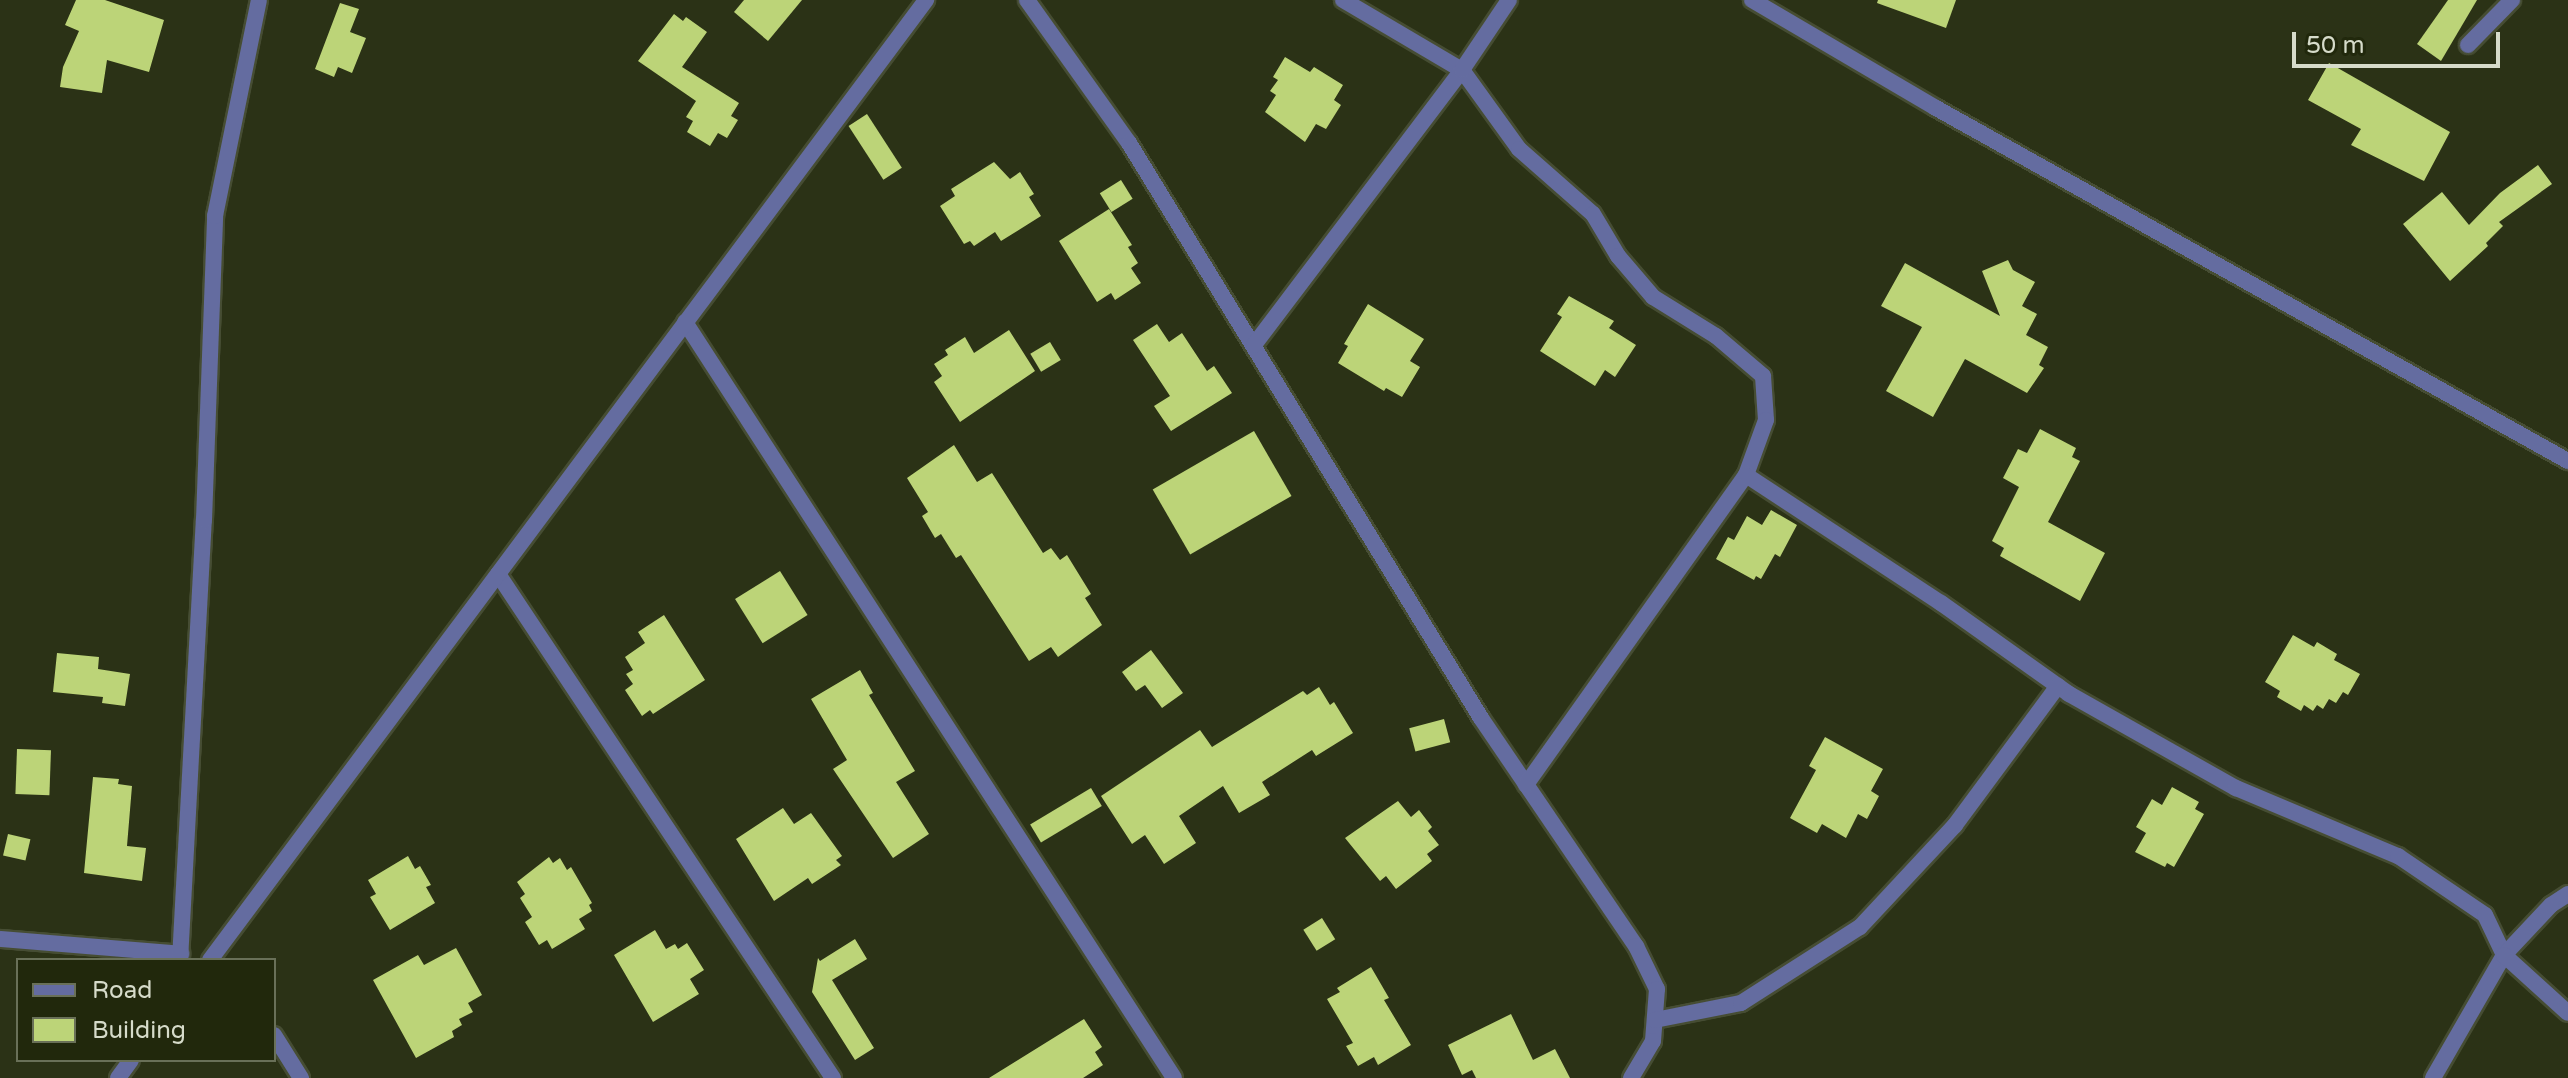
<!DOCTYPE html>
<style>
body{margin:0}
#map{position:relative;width:2568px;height:1078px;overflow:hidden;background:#2b3216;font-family:"Varela Round",sans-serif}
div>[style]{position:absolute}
.building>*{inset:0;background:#bcd478;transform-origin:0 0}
.roads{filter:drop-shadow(2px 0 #464d33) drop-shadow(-2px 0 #464d33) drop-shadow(0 2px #464d33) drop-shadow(0 -2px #464d33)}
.street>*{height:16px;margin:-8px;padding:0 8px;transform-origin:8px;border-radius:8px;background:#646ca0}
span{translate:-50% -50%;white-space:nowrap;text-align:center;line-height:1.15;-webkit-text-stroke:8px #21280c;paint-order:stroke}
.legend{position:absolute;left:16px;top:958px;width:260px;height:104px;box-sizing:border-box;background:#21280c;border:2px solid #697058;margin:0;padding:10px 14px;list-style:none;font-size:24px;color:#d6dbca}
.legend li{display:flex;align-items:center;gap:16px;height:40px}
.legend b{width:40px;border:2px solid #697058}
.scale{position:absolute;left:2292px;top:32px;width:208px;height:36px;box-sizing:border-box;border:4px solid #d6dbca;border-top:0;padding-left:10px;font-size:24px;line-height:28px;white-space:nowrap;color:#d6dbca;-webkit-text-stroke:6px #21280c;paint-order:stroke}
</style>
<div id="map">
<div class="building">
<div style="clip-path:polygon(76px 0,105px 0,164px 20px,149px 72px,107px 60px,102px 93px,60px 87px,63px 67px,79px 31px,65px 25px)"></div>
<div style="clip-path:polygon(744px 0,802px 0,768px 41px,734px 12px)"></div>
<div style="clip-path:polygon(1878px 0,1956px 0,1946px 28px,1877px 3px)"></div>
<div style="clip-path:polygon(2448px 0,2477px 0,2441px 61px,2417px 44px)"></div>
<div style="clip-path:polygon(340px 3px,359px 9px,350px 32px,366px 38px,352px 73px,338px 67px,334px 77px,315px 69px)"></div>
<div style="clip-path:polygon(674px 14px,683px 21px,686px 17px,707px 32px,682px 67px,739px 103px,731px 116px,738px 120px,727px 138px,718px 133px,710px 146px,687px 132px,693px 121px,686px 117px,696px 101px,638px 61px)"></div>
<div style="clip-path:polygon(1285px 57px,1310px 72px,1314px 67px,1343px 85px,1334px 100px,1341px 105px,1326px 129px,1316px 124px,1305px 142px,1265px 112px,1276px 95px,1270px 91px,1278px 80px,1273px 77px)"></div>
<div style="clip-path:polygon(2329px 63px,2450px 132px,2424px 181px,2351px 145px,2361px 129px,2308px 100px)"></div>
<div style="left:867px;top:114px;width:64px;height:22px;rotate:57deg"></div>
<div style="clip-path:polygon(994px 162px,1010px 179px,1020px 172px,1034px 194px,1029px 197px,1041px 216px,1001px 241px,995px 232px,974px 246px,970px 241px,964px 244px,940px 206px,955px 196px,951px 189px)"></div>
<div style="clip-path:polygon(2538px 165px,2552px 184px,2499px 222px,2503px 226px,2486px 243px,2488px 246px,2450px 281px,2403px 224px,2442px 192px,2469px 225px,2500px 193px)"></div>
<div style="left:1121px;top:180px;width:22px;height:25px;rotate:58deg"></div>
<div style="clip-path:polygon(1109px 209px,1132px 245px,1128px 247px,1138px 263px,1131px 268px,1141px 283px,1115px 300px,1111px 293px,1097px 302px,1059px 241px)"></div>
<div style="clip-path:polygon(2008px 260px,2013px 270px,2035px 282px,2022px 306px,2037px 314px,2026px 335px,2048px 347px,2039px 365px,2044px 368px,2027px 393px,1965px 359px,1933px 417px,1886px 391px,1922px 327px,1881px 306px,1905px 263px,2000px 316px,1982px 271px)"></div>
<div style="clip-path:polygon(1569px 296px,1614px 321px,1609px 328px,1636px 345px,1615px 377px,1605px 370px,1595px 386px,1540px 351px,1562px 317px,1557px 314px)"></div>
<div style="clip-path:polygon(1368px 304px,1424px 339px,1410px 361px,1420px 367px,1402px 397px,1386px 388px,1384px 391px,1338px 363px,1348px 346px,1344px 344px)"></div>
<div style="clip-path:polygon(1157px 324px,1169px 342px,1182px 333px,1207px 371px,1214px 366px,1232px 393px,1171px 431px,1154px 406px,1170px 396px,1133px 340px)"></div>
<div style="clip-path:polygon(1009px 330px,1035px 371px,960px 422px,934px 382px,942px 376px,934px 364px,948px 355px,945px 350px,965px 337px,974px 353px)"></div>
<div style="left:1050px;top:342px;width:21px;height:23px;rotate:59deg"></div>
<div style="clip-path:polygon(2040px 429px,2076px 448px,2072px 457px,2080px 461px,2048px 522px,2105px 553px,2080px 601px,2000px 556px,2004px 548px,1992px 541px,2019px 487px,2003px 478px,2018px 449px,2027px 453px)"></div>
<div style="left:1254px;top:431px;width:75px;height:117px;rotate:60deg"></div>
<div style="clip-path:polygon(954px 445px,977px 482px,992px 473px,1043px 553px,1051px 548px,1060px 560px,1067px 555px,1091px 594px,1085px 598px,1102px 625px,1058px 657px,1051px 647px,1029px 661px,961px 555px,956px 558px,941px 534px,935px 538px,922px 516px,928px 512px,907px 478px)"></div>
<div style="clip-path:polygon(1771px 510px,1797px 525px,1780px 557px,1775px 554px,1761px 579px,1756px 576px,1754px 580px,1716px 559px,1728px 537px,1734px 540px,1747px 516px,1762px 525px)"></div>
<div style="left:780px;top:571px;width:52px;height:53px;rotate:58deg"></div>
<div style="clip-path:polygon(664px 615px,705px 680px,653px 714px,650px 710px,642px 716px,625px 690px,633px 684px,626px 674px,633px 670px,625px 657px,645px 643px,638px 632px)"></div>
<div style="clip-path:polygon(2293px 635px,2314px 647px,2317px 642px,2337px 654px,2334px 660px,2360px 674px,2348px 695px,2343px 692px,2336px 703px,2329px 699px,2323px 709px,2317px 705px,2313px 711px,2304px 705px,2301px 711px,2277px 697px,2280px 691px,2265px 682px)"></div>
<div style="clip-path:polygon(1151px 650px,1183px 693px,1162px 708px,1145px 685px,1136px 691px,1122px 672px)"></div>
<div style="clip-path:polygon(57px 653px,99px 657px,98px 669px,130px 674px,125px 706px,102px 703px,103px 697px,53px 692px)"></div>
<div style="clip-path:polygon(860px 670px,873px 693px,869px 695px,915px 771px,896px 782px,929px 834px,893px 858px,833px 769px,847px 760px,811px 699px)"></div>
<div style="clip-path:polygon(1319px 687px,1330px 705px,1334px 702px,1353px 733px,1316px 756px,1312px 750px,1262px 782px,1270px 795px,1239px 813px,1223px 786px,1179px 816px,1196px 843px,1164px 864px,1145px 835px,1132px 844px,1101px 796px,1200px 730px,1212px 747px,1303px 691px,1307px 695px)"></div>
<div style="left:1444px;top:719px;width:24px;height:36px;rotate:75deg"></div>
<div style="clip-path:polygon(1825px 737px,1883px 769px,1871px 791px,1879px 796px,1867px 819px,1858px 814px,1846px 838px,1822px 824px,1817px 833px,1790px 818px,1816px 770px,1809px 766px)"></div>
<div style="left:17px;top:749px;width:34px;height:45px;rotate:2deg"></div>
<div style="clip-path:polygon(93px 777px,119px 779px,118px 784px,132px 786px,127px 846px,146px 848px,142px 881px,84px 873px)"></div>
<div style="clip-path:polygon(2172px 787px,2199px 802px,2195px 809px,2204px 814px,2174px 867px,2167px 863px,2165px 867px,2135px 852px,2146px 833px,2136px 827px,2152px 799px,2162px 805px)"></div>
<div style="left:1091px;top:788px;width:21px;height:71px;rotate:59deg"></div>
<div style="clip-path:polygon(1398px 801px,1411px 817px,1419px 810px,1432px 827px,1428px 831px,1439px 845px,1427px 854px,1432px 861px,1396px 889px,1386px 876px,1380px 881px,1345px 838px)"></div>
<div style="clip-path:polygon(783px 808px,794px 824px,811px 813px,842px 856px,836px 860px,841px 865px,812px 884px,808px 878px,774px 901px,736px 839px)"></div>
<div style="left:8px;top:834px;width:23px;height:22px;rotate:13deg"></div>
<div style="clip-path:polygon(408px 856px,415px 869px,420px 866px,431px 885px,426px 887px,435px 903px,390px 930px,370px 897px,376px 894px,368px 880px)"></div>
<div style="clip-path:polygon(549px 857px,553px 863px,560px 858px,567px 870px,571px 867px,592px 903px,589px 905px,592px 911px,579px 919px,585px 929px,552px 949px,547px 940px,539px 945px,525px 922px,532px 917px,520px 898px,525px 894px,517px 882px)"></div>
<div style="left:1322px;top:918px;width:25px;height:22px;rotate:58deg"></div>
<div style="clip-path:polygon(655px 930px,666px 949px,675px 944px,678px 949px,687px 943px,704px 970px,690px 979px,699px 994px,653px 1022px,614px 955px)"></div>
<div style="clip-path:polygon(855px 939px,867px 959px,832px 980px,874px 1048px,855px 1060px,812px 992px,818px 958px,820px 961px)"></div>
<div style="clip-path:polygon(456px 948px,482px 995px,468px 1003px,473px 1012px,459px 1019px,462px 1025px,452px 1031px,454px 1037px,416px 1058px,373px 980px,418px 955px,424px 965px)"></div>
<div style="clip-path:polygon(1371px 967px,1389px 998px,1384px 1000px,1411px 1045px,1378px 1065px,1374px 1057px,1358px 1066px,1346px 1046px,1353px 1043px,1327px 999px,1340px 992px,1337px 988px)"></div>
<div style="clip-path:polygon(1511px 1014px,1533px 1060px,1555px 1049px,1570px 1078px,1476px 1078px,1472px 1070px,1462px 1075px,1448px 1045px)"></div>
<div style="clip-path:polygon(1084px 1019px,1102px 1047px,1095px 1052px,1103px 1065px,1083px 1078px,989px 1078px)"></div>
</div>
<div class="roads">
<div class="street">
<div style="left:1027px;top:0;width:176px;rotate:54.5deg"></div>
<div style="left:1129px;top:143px;width:674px;rotate:58.53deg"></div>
<div style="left:1481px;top:718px;width:276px;rotate:55.8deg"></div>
<div style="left:1636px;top:946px;width:48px;rotate:64deg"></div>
<div style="left:1657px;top:989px;width:52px;rotate:94.4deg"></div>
<div style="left:1653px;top:1041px;width:43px;rotate:120.7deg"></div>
<div style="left:1343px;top:0;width:138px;rotate:30.5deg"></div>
<div style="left:1462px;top:70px;width:97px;rotate:54.2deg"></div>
<div style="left:1519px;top:149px;width:98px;rotate:41.3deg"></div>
<div style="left:1593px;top:214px;width:49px;rotate:59.2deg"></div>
<div style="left:1618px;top:256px;width:54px;rotate:49.5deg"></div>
<div style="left:1653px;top:297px;width:74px;rotate:31.8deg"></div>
<div style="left:1716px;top:336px;width:62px;rotate:40.4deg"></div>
<div style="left:1763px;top:376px;width:44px;rotate:86.1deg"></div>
<div style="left:1766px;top:420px;width:59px;rotate:110deg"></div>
<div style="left:1746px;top:475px;width:380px;rotate:125.4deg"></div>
<div style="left:1752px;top:0;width:213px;rotate:30.4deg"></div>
<div style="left:1936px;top:108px;width:724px;rotate:29.19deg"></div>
<div style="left:2468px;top:45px;width:63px;rotate:-45.6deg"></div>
<div style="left:685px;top:322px;width:900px;rotate:57.1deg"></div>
<div style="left:1254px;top:345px;width:345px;rotate:-52.9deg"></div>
<div style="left:1462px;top:70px;width:84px;rotate:-56.1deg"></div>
<div style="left:1746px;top:475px;width:233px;rotate:33.3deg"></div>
<div style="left:1941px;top:603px;width:157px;rotate:35.4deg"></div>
<div style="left:2069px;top:694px;width:192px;rotate:29.4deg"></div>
<div style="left:2236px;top:788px;width:176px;rotate:22.8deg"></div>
<div style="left:2398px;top:856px;width:105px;rotate:34.1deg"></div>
<div style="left:2485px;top:915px;width:44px;rotate:64.6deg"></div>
<div style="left:2504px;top:955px;width:142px;rotate:120deg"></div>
<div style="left:498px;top:574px;width:605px;rotate:56.39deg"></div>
<div style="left:2568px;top:894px;width:20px;rotate:147deg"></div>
<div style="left:2551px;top:905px;width:69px;rotate:133.2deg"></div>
<div style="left:2504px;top:955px;width:86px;rotate:42.2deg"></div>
<div style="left:0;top:939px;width:182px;rotate:4.7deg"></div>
<div style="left:180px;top:960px;width:441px;rotate:-86.9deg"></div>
<div style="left:204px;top:520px;width:304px;rotate:-87.9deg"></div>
<div style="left:215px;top:216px;width:220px;rotate:-78.5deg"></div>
<div style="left:210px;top:960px;width:1198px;rotate:-53.28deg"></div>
<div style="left:1655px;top:1020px;width:88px;rotate:-11.2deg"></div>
<div style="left:1741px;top:1003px;width:141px;rotate:-32.6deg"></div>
<div style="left:1860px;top:927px;width:139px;rotate:-47deg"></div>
<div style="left:1955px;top:825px;width:173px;rotate:-53.5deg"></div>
<div style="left:274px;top:1035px;width:51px;rotate:57.9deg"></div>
<div style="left:118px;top:1078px;width:22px;rotate:-54deg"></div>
</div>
</div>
<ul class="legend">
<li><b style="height:10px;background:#646ca0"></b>Road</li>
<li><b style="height:22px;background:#bcd478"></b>Building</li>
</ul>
<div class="scale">50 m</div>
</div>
